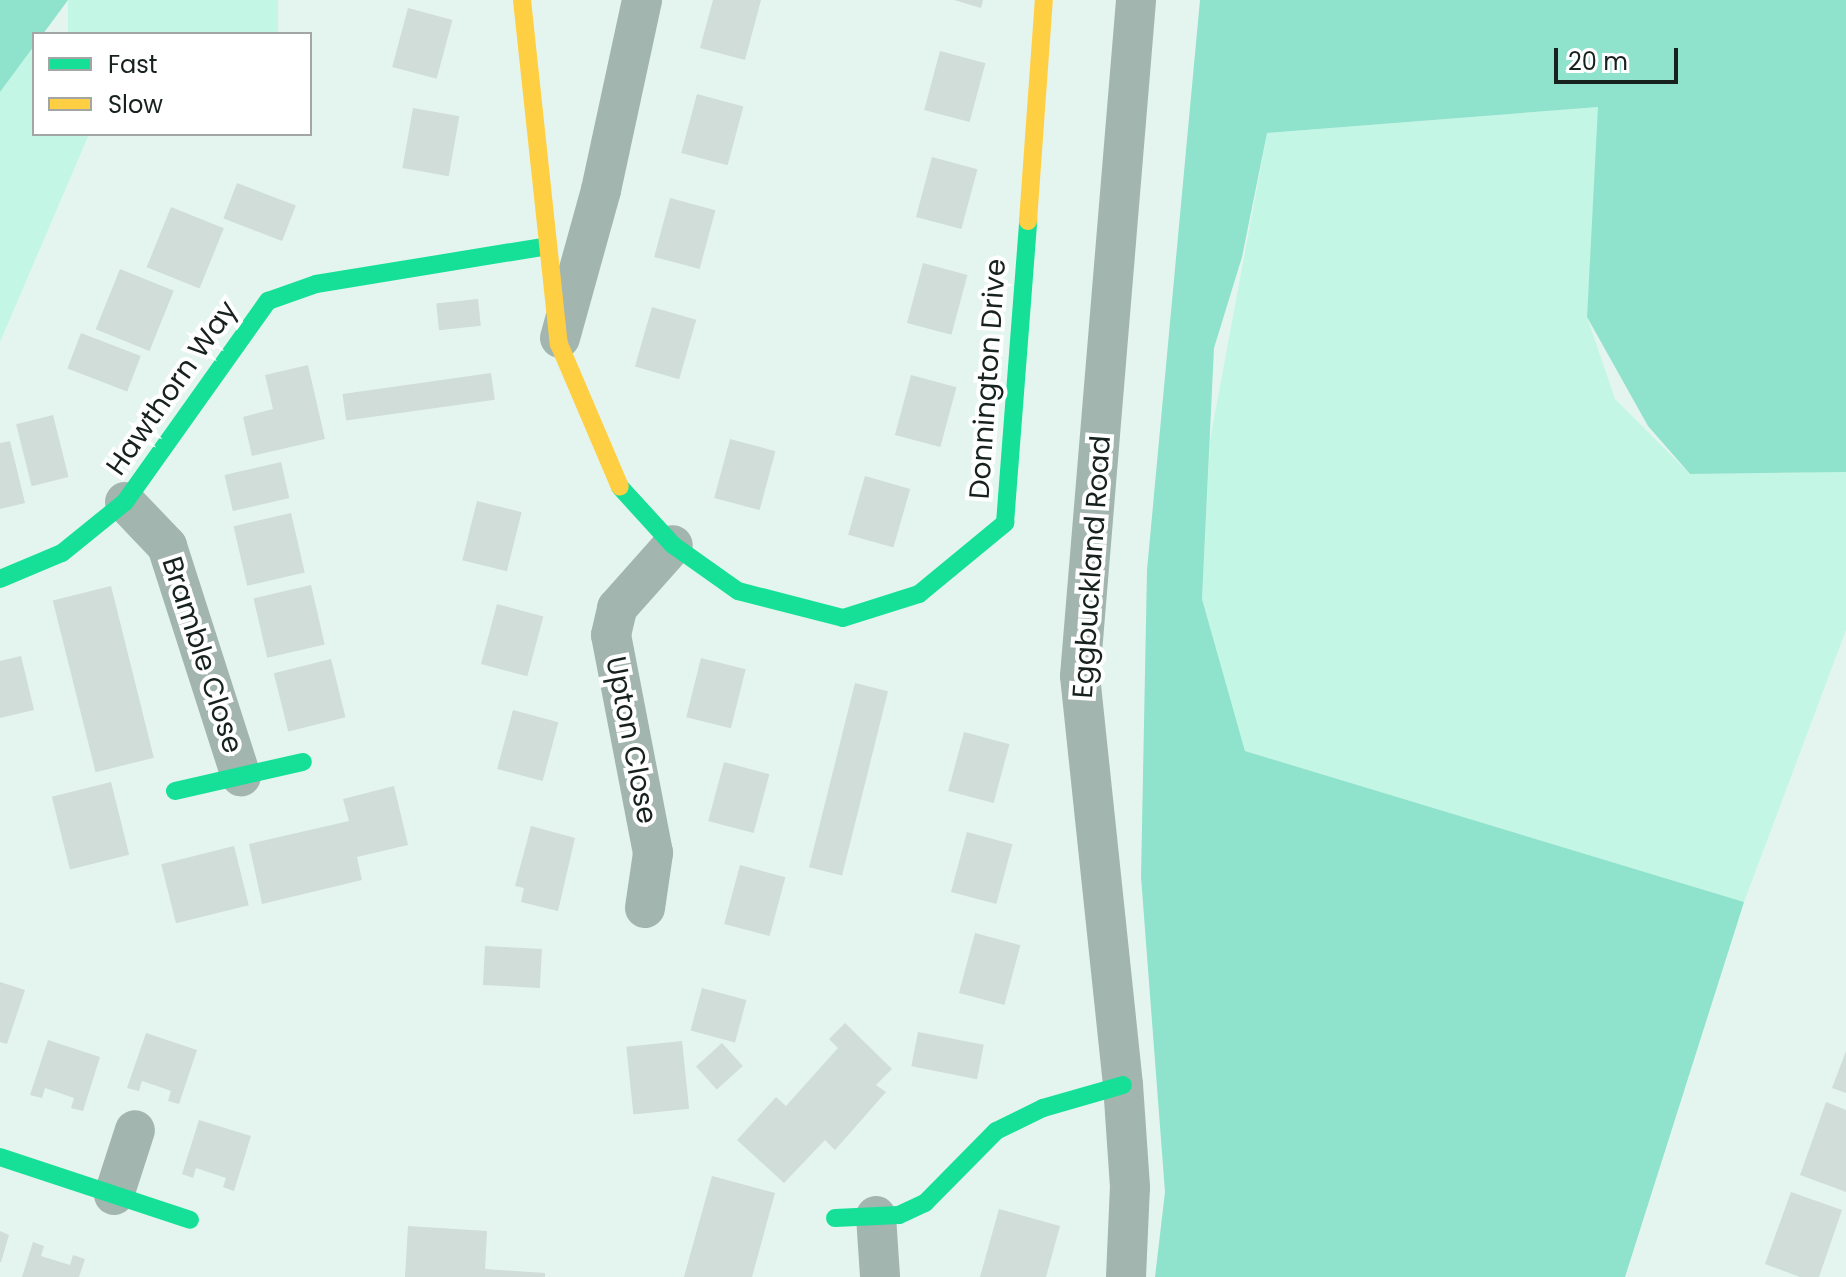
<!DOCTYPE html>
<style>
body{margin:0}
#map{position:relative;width:1846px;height:1277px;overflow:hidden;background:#e4f5ef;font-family:Poppins,sans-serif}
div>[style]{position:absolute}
.green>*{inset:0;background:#c4f6e5;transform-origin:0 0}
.forest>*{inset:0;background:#8fe2cb}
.building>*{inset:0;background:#d0ddd8;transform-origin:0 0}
.street>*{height:40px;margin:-20px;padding:0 20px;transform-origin:20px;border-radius:20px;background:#a3b5af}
.fast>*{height:18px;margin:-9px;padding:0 9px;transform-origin:9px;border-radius:9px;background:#16e098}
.slow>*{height:18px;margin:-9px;padding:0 9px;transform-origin:9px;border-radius:9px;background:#ffcf43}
span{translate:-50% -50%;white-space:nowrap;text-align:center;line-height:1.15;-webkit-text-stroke:8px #fff;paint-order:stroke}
.street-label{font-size:28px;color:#17211e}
.legend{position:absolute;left:32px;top:32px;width:280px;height:104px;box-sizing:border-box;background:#fff;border:2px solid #a2a6a5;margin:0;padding:10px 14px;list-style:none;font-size:24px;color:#17211e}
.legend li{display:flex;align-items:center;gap:16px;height:40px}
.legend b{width:40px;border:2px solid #a2a6a5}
.scale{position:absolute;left:1554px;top:48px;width:124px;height:36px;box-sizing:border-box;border:4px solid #17211e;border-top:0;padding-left:10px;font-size:24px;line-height:28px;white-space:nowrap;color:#17211e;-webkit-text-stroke:6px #fff;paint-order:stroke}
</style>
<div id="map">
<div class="green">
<div style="left:68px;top:0;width:210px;height:42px"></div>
<div style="clip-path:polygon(34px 46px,34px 134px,89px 134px,0 342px,0 92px)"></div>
<div style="clip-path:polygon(1599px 107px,1587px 317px,1615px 399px,1690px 474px,1820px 472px,1846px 464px,1846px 630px,1744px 902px,1245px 751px,1202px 599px,1210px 440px,1267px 133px)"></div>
</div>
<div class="forest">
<div style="clip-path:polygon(0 0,68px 0,43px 34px,34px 34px,34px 46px,0 92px)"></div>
<div style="clip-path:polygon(1200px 0,1846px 0,1846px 472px,1690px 474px,1648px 426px,1587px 317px,1598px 107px,1267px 133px,1242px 257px,1214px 348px,1202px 599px,1245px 751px,1744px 902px,1625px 1277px,1155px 1277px,1165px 1192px,1141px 877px,1147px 570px)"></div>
</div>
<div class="building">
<div style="clip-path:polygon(713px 0,761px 0,745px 60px,700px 48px)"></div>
<div style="clip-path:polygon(954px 0,983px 0,981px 8px)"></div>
<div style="left:408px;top:8px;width:46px;height:61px;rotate:15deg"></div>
<div style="left:940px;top:51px;width:47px;height:61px;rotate:15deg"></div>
<div style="left:697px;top:94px;width:48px;height:61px;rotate:15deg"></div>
<div style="left:413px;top:108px;width:47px;height:61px;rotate:10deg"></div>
<div style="left:932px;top:157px;width:47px;height:62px;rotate:15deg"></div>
<div style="left:237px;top:183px;width:63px;height:38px;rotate:21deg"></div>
<div style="left:670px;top:198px;width:47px;height:61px;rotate:15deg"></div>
<div style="left:171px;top:207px;width:57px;height:65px;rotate:22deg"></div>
<div style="left:923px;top:263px;width:46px;height:62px;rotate:15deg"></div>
<div style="left:120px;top:269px;width:58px;height:65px;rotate:22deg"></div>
<div style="left:478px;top:299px;width:27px;height:42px;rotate:84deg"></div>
<div style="left:652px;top:307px;width:46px;height:62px;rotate:16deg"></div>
<div style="left:81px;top:333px;width:64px;height:38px;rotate:21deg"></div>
<div style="clip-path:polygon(308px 365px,325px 439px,252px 456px,243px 417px,273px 409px,265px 375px)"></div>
<div style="left:491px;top:373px;width:27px;height:150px;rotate:82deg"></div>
<div style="left:911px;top:375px;width:47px;height:62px;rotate:15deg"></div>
<div style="left:53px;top:415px;width:64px;height:38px;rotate:76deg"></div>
<div style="left:730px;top:439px;width:47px;height:61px;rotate:15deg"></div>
<div style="clip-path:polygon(10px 441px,25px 503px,0 509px,0 443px)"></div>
<div style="left:281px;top:462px;width:37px;height:58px;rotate:77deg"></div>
<div style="left:865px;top:476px;width:47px;height:61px;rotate:16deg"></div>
<div style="left:477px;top:501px;width:46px;height:61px;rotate:14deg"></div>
<div style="left:291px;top:513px;width:61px;height:59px;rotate:77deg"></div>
<div style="left:311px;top:585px;width:61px;height:59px;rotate:77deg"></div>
<div style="left:111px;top:586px;width:177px;height:60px;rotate:76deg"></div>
<div style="left:497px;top:604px;width:48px;height:62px;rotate:15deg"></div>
<div style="clip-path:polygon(21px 656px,34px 710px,0 718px,0 661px)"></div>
<div style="left:701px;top:658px;width:46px;height:61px;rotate:14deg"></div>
<div style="left:331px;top:659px;width:60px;height:59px;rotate:76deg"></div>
<div style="left:855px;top:683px;width:34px;height:190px;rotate:14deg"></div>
<div style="left:513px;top:710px;width:47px;height:61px;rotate:15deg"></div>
<div style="left:964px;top:732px;width:47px;height:61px;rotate:15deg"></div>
<div style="left:724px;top:762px;width:47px;height:61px;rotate:15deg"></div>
<div style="left:111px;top:782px;width:75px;height:61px;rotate:76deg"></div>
<div style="clip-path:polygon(394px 786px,408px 845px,357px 857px,362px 880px,262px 904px,249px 844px,349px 821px,343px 799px)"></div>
<div style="clip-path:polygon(531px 826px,575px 838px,558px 911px,521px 902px,524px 888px,515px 886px)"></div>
<div style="left:967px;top:832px;width:47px;height:62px;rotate:15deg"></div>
<div style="left:234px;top:846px;width:61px;height:75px;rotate:76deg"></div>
<div style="left:740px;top:865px;width:47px;height:61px;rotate:15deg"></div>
<div style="left:975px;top:933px;width:47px;height:62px;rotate:15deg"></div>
<div style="left:485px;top:946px;width:57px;height:39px;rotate:3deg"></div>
<div style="clip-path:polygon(0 982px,25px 990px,7px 1044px,0 1042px)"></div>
<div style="left:702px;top:988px;width:46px;height:44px;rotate:15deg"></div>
<div style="clip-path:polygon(845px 1023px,892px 1069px,876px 1085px,886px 1092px,835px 1150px,825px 1140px,784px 1183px,737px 1140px,776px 1097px,786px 1106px,838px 1048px,829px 1039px)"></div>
<div style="left:918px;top:1032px;width:67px;height:35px;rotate:11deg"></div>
<div style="clip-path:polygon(146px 1033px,197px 1050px,179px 1104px,168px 1101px,171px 1091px,157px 1086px,142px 1081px,139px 1091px,127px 1088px)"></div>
<div style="clip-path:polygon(48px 1040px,100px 1057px,83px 1111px,71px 1108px,74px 1098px,45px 1088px,42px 1098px,30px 1095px)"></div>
<div style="left:682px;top:1041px;width:68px;height:56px;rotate:84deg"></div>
<div style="left:722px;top:1043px;width:31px;height:35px;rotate:48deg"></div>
<div style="clip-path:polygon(1846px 1051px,1846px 1093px,1832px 1088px)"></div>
<div style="clip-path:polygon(1826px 1102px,1846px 1110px,1846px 1192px,1800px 1175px)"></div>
<div style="clip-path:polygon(199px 1120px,251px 1136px,234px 1191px,223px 1187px,226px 1178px,196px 1168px,193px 1178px,182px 1174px)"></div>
<div style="clip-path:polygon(712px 1176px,775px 1193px,752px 1277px,684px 1277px)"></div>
<div style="clip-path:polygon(1791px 1192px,1842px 1210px,1819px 1277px,1800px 1277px,1765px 1264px)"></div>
<div style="clip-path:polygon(999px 1209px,1060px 1226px,1046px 1277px,980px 1277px)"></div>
<div style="clip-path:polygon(408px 1226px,487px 1231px,485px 1269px,545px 1273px,545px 1277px,405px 1277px)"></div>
<div style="clip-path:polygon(0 1231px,9px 1235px,1px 1262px,0 1262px)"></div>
<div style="clip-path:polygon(33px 1242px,44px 1246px,41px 1256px,70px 1265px,73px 1255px,85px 1259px,79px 1277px,22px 1277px)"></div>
</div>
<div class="street">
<div style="left:560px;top:338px;width:154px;rotate:-74.5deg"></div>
<div style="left:601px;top:190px;width:194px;rotate:-77.8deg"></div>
<div style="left:125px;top:502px;width:61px;rotate:46.3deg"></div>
<div style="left:167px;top:546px;width:242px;rotate:72.2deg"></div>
<div style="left:645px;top:908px;width:56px;rotate:-81.7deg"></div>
<div style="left:653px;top:853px;width:222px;rotate:-100.9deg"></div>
<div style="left:611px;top:635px;width:28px;rotate:-77deg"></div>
<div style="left:617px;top:608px;width:84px;rotate:-48.4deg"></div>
<div style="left:114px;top:1195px;width:68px;rotate:-72.1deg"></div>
<div style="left:876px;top:1216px;width:61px;rotate:86.2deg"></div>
<div style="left:1126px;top:1277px;width:90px;rotate:-87.5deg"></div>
<div style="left:1130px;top:1187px;width:102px;rotate:-93.9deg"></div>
<div style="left:1123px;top:1085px;width:411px;rotate:-96deg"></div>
<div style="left:1080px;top:676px;width:678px;rotate:-85.26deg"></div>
</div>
<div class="fast">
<div style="left:620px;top:487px;width:79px;rotate:47.6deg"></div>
<div style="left:673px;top:545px;width:80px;rotate:35.3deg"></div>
<div style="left:738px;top:591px;width:108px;rotate:14.4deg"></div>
<div style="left:843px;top:618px;width:80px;rotate:-17.5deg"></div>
<div style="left:919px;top:594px;width:112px;rotate:-39.5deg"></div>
<div style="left:1005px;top:523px;width:303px;rotate:-85.6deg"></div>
<div style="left:0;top:579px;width:67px;rotate:-22.8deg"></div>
<div style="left:62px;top:553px;width:81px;rotate:-39deg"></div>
<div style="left:125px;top:502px;width:247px;rotate:-54.6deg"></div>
<div style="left:268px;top:301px;width:51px;rotate:-19.5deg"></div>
<div style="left:316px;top:284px;width:235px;rotate:-9.3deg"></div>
<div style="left:175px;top:791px;width:131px;rotate:-12.8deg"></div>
<div style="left:0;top:1157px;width:200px;rotate:18.3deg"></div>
<div style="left:835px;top:1218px;width:64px;rotate:-2.7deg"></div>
<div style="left:899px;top:1215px;width:29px;rotate:-25deg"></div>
<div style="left:925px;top:1203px;width:101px;rotate:-45.4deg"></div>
<div style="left:996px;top:1131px;width:52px;rotate:-26.1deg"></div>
<div style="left:1043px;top:1108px;width:83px;rotate:-16deg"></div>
</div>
<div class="slow">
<div style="left:522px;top:0;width:346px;rotate:83.9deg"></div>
<div style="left:559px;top:344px;width:155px;rotate:66.9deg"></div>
<div style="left:1028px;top:221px;width:222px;rotate:-85.9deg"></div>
</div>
<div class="street-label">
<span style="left:988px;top:379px;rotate:-86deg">Donnington Drive</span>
<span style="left:172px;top:388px;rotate:-55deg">Hawthorn Way</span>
<span style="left:1092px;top:567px;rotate:-86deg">Eggbuckland Road</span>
<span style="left:202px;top:655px;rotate:72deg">Bramble Close</span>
<span style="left:631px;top:740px;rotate:79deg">Upton Close</span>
</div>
<ul class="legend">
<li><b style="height:10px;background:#16e098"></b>Fast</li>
<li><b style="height:10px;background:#ffcf43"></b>Slow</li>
</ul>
<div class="scale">20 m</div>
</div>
